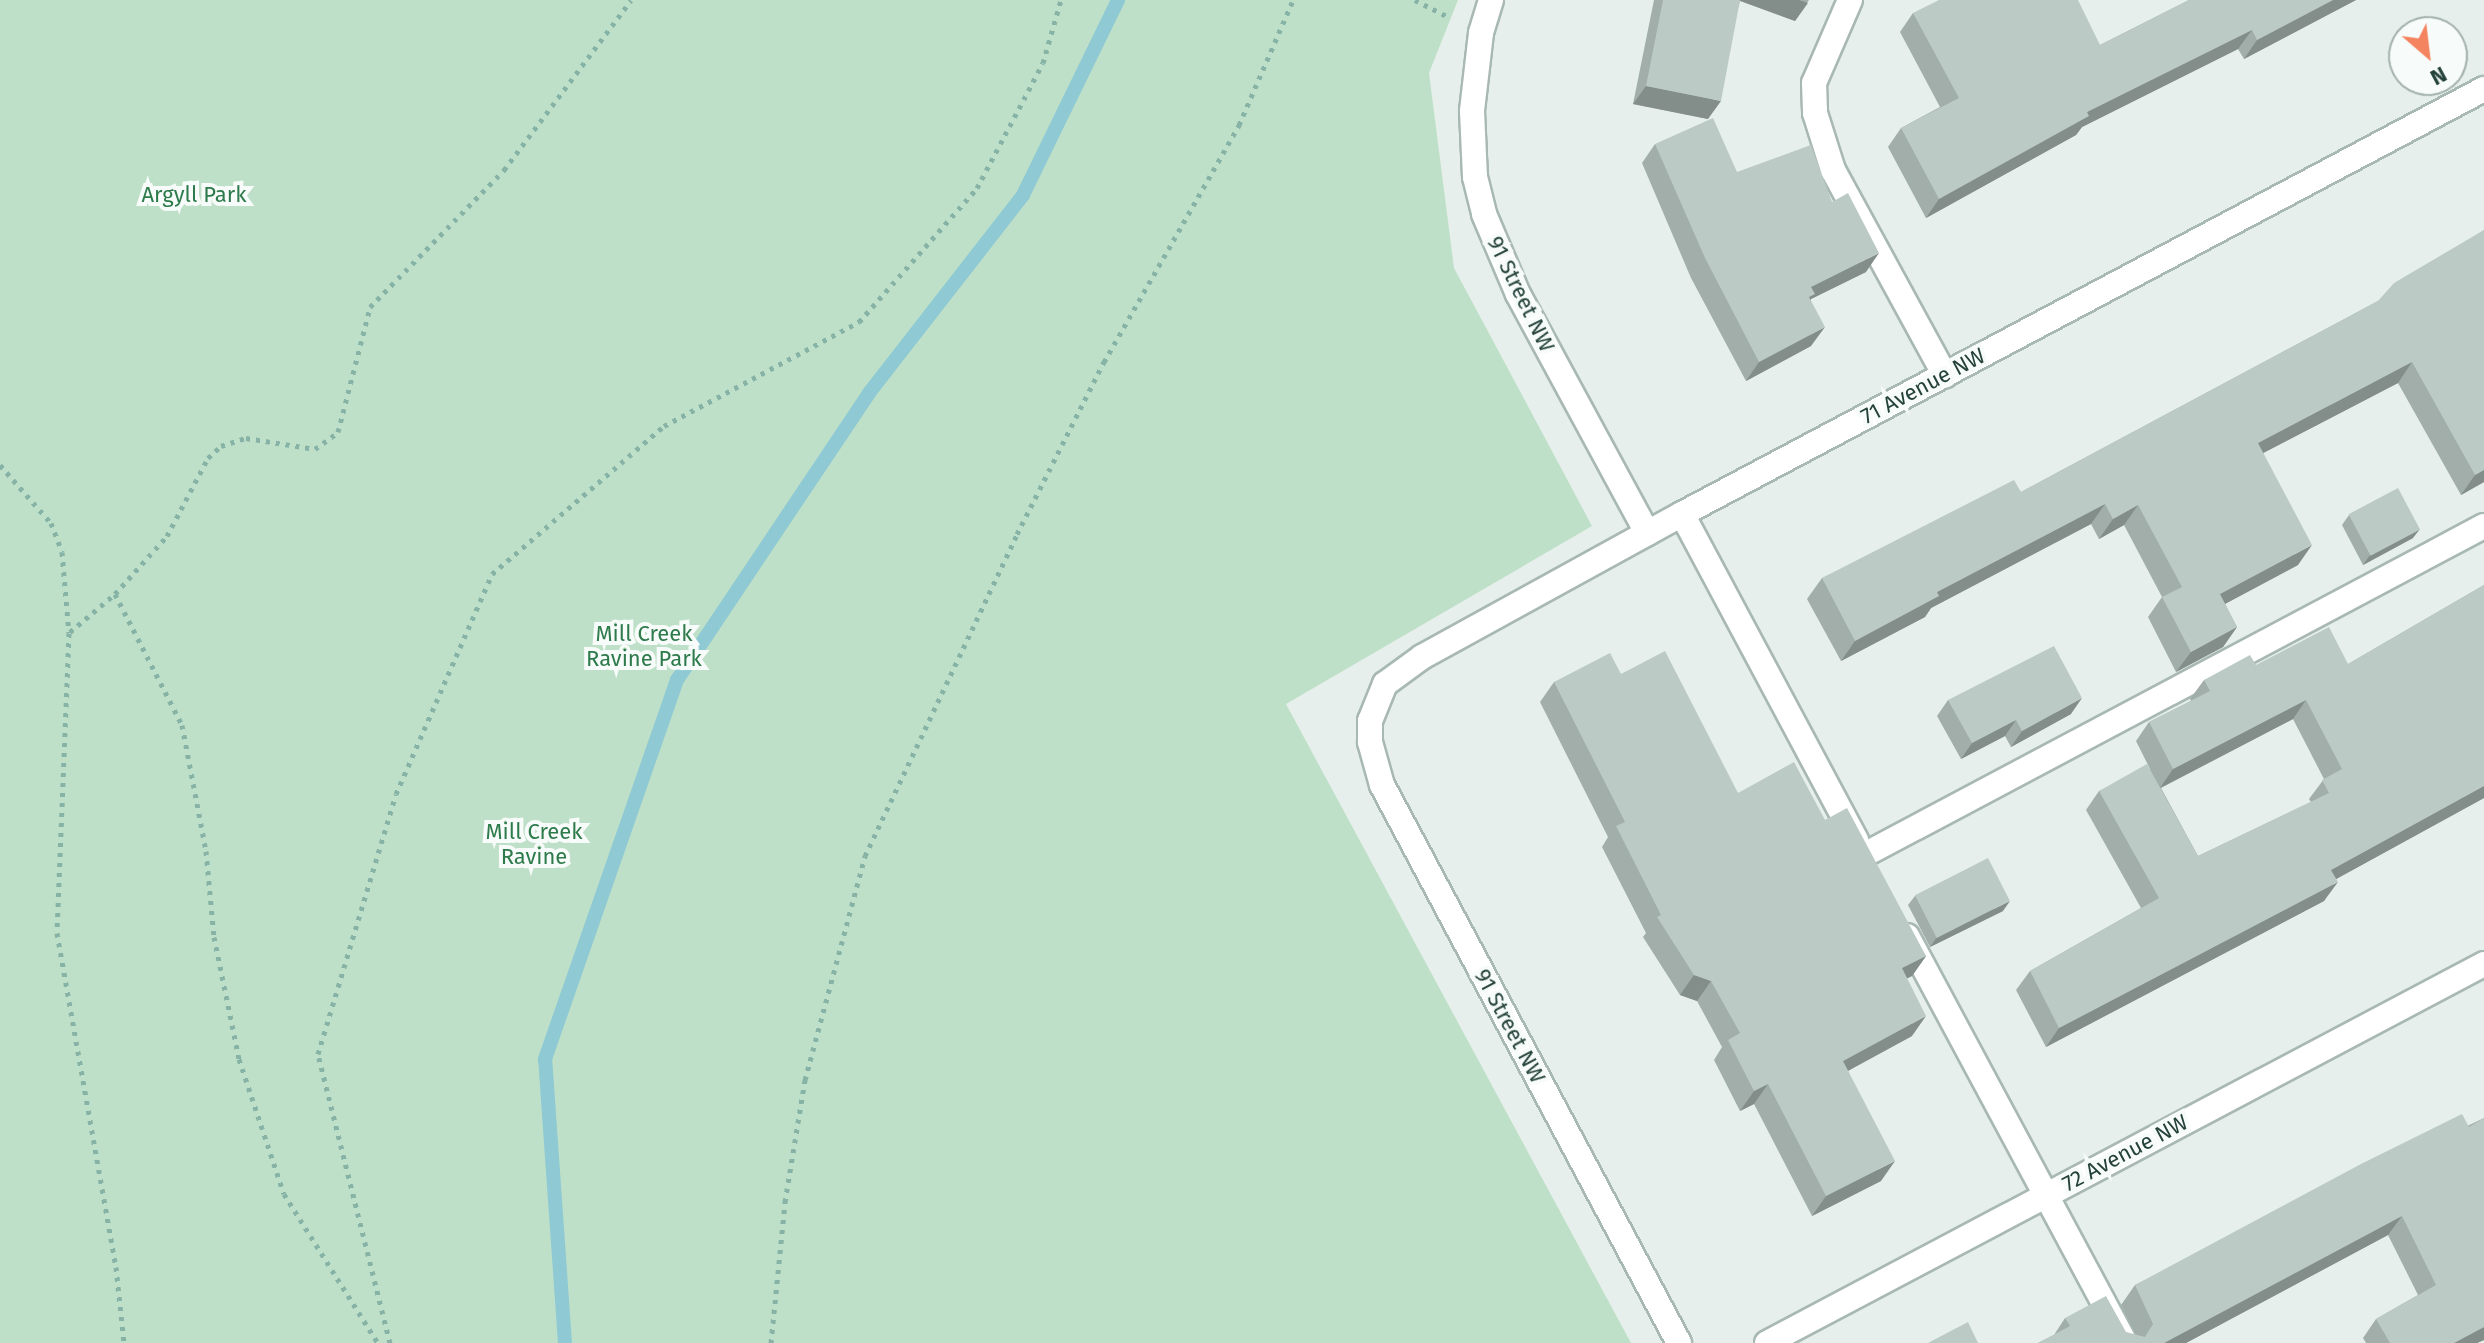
<!DOCTYPE html>
<style>
body{margin:0}
#map{position:relative;width:2484px;height:1343px;overflow:hidden;background:#e6efeb;font-family:"Fira Sans",sans-serif}
div>[style]{position:absolute}
.green>*{inset:0;background:#bfe0c8}
.stream>*{height:14px;margin:-7px;padding:0 7px;transform-origin:7px;border-radius:7px;background:#8ec9d4}
.path>*{height:5px;margin-top:-2.5px;transform-origin:0;background:repeating-linear-gradient(90deg,#86b3a5 0 4px,transparent 0 10px)}
.roads{filter:drop-shadow(2px 0 #a8b8b2) drop-shadow(-2px 0 #a8b8b2) drop-shadow(0 2px #a8b8b2) drop-shadow(0 -2px #a8b8b2)}
.service>*{height:24px;margin:-12px;padding:0 12px;transform-origin:12px;border-radius:12px;background:#fff}
.minor>*{height:24px;margin:-12px;padding:0 12px;transform-origin:12px;border-radius:12px;background:#fff}
.wall>*{inset:0;background:#a1aea9}
.shaded-wall>*{inset:0;background:#838d89}
.building>*{inset:0;background:#bbcac4;transform-origin:0 0}
span{translate:-50% -50%;white-space:nowrap;text-align:center;line-height:1.15;-webkit-text-stroke:8px #f7fbf9;paint-order:stroke}
.park-label{font-size:22px;color:#2d7a4b}
.street-label{font-size:22px;color:#24423a}
.north{position:absolute;left:2388px;top:16px;width:80px;height:80px;box-sizing:border-box;background:#f7fbf9;border:2px solid #a3b1ad;border-radius:50%;rotate:152deg;font-size:22px;font-weight:700;line-height:32px;text-align:center;color:#24423a}
.north::after{content:'';display:block;margin:auto;width:28px;height:36px;background:#f4845f;clip-path:polygon(50% 0,100% 100%,50% 72%,0 100%)}
</style>
<div id="map">
<div class="green">
<div style="clip-path:polygon(0 0,1458px 0,1429px 73px,1454px 268px,1592px 526px,1286px 704px,1631px 1343px,0 1343px)"></div>
</div>
<div class="stream">
<div style="left:565px;top:1343px;width:285px;rotate:-94deg"></div>
<div style="left:545px;top:1059px;width:401px;rotate:-70.8deg"></div>
<div style="left:677px;top:680px;width:345px;rotate:-56.2deg"></div>
<div style="left:869px;top:393px;width:251px;rotate:-52.1deg"></div>
<div style="left:1023px;top:195px;width:217px;rotate:-64deg"></div>
</div>
<div class="path">
<div style="left:1415px;top:0;width:37px;rotate:27deg"></div>
<div style="left:0;top:465px;width:77px;rotate:48.7deg"></div>
<div style="left:51px;top:523px;width:31px;rotate:69deg"></div>
<div style="left:62px;top:552px;width:81px;rotate:85.1deg"></div>
<div style="left:69px;top:633px;width:300px;rotate:92.3deg"></div>
<div style="left:57px;top:933px;width:339px;rotate:80deg"></div>
<div style="left:116px;top:1267px;width:76px;rotate:84deg"></div>
<div style="left:115px;top:594px;width:147px;rotate:62.9deg"></div>
<div style="left:182px;top:725px;width:128px;rotate:79.2deg"></div>
<div style="left:206px;top:851px;width:86px;rotate:84.7deg"></div>
<div style="left:214px;top:937px;width:125px;rotate:78.4deg"></div>
<div style="left:239px;top:1059px;width:142px;rotate:71.6deg"></div>
<div style="left:284px;top:1194px;width:176px;rotate:57.8deg"></div>
<div style="left:70px;top:632px;width:59px;rotate:-40.2deg"></div>
<div style="left:115px;top:594px;width:78px;rotate:-48.1deg"></div>
<div style="left:167px;top:536px;width:88px;rotate:-62.3deg"></div>
<div style="left:208px;top:458px;width:18px;rotate:-43deg"></div>
<div style="left:221px;top:446px;width:26px;rotate:-18deg"></div>
<div style="left:246px;top:438px;width:70px;rotate:9.1deg"></div>
<div style="left:315px;top:449px;width:29px;rotate:-36deg"></div>
<div style="left:338px;top:432px;width:129px;rotate:-75.6deg"></div>
<div style="left:370px;top:307px;width:192px;rotate:-45.6deg"></div>
<div style="left:504px;top:170px;width:212px;rotate:-53.2deg"></div>
<div style="left:390px;top:1343px;width:298px;rotate:-104deg"></div>
<div style="left:318px;top:1054px;width:271px;rotate:-73.3deg"></div>
<div style="left:396px;top:794px;width:240px;rotate:-66.4deg"></div>
<div style="left:492px;top:574px;width:227px;rotate:-40.7deg"></div>
<div style="left:664px;top:426px;width:221px;rotate:-28.1deg"></div>
<div style="left:859px;top:322px;width:179px;rotate:-48.6deg"></div>
<div style="left:977px;top:188px;width:141px;rotate:-62.2deg"></div>
<div style="left:1043px;top:63px;width:66px;rotate:-74.1deg"></div>
<div style="left:771px;top:1343px;width:142px;rotate:-84.3deg"></div>
<div style="left:785px;top:1202px;width:124px;rotate:-80.7deg"></div>
<div style="left:805px;top:1080px;width:232px;rotate:-75deg"></div>
<div style="left:865px;top:856px;width:356px;rotate:-64.7deg"></div>
<div style="left:1017px;top:534px;width:193px;rotate:-63.2deg"></div>
<div style="left:1104px;top:362px;width:273px;rotate:-60.3deg"></div>
<div style="left:1239px;top:125px;width:136px;rotate:-66.6deg"></div>
</div>
<div class="roads">
<div class="service">
<div style="left:1850px;top:0;width:90px;rotate:113.4deg"></div>
<div style="left:1814px;top:83px;width:30px;rotate:88deg"></div>
<div style="left:1815px;top:113px;width:60px;rotate:72.5deg"></div>
<div style="left:1833px;top:170px;width:234px;rotate:61.4deg"></div>
<div style="left:1682px;top:514px;width:370px;rotate:61.9deg"></div>
<div style="left:1864px;top:855px;width:702px;rotate:-27.95deg"></div>
<div style="left:1907px;top:936px;width:462px;rotate:61.8deg"></div>
</div>
<div class="minor">
<div style="left:1491px;top:0;width:34px;rotate:107deg"></div>
<div style="left:1481px;top:33px;width:79px;rotate:96.6deg"></div>
<div style="left:1472px;top:111px;width:66px;rotate:87.4deg"></div>
<div style="left:1475px;top:177px;width:38px;rotate:76deg"></div>
<div style="left:1484px;top:214px;width:87px;rotate:67deg"></div>
<div style="left:1518px;top:294px;width:272px;rotate:61.6deg"></div>
<div style="left:1679px;top:1343px;width:632px;rotate:-118.02deg"></div>
<div style="left:1382px;top:785px;width:45px;rotate:-105.6deg"></div>
<div style="left:1370px;top:742px;width:21px;rotate:-90deg"></div>
<div style="left:1370px;top:721px;width:40px;rotate:-68deg"></div>
<div style="left:1385px;top:684px;width:46px;rotate:-36.1deg"></div>
<div style="left:1422px;top:657px;width:297px;rotate:-28.8deg"></div>
<div style="left:1682px;top:514px;width:908px;rotate:-27.92deg"></div>
<div style="left:1767px;top:1343px;width:811px;rotate:-27.86deg"></div>
</div>
</div>
<div class="wall">
<div style="clip-path:polygon(1654px 0,1809px 0,1795px 21px,1740px 1px,1708px 119px,1633px 104px)"></div>
<div style="clip-path:polygon(2189px 0,2356px 0,2244px 59px,2238px 49px,2082px 127px,2076px 135px,1926px 218px,1888px 147px,1901px 128px,1940px 107px,1900px 32px,1913px 13px,2100px 45px)"></div>
<div style="clip-path:polygon(1655px 144px,1737px 172px,1832px 202px,1866px 272px,1811px 299px,1811px 346px,1746px 381px,1691px 278px,1642px 163px)"></div>
<div style="clip-path:polygon(2484px 230px,2484px 482px,2461px 495px,2398px 383px,2263px 453px,2298px 565px,2225px 604px,2237px 627px,2223px 647px,2176px 672px,2148px 617px,2162px 597px,2124px 525px,2099px 539px,2091px 524px,1931px 608px,1925px 617px,1841px 661px,1807px 599px,1822px 578px,2021px 492px,2378px 301px)"></div>
<div style="clip-path:polygon(2349px 515px,2413px 538px,2363px 565px,2342px 525px)"></div>
<div style="clip-path:polygon(evenodd,2484px 585px,2484px 798px,2336px 879px,2324px 901px,2046px 1047px,2016px 990px,2030px 971px,2141px 908px,2086px 810px,2099px 791px,2150px 769px,2136px 741px,2149px 722px,2191px 701px,2190px 699px,2204px 680px,2256px 665px,2348px 664px,2484px 585px,2293px 719px,2324px 779px,2309px 799px,2311px 802px,2198px 856px,2161px 788px,2293px 719px)"></div>
<div style="clip-path:polygon(1621px 674px,1738px 793px,1825px 820px,1926px 956px,1912px 976px,1907px 978px,1912px 1036px,1848px 1071px,1881px 1181px,1812px 1216px,1754px 1104px,1740px 1111px,1714px 1060px,1722px 1047px,1697px 1001px,1680px 995px,1643px 937px,1646px 933px,1602px 847px,1608px 837px,1540px 702px,1554px 682px)"></div>
<div style="clip-path:polygon(1948px 700px,2071px 714px,2011px 747px,2005px 736px,1961px 759px,1937px 716px)"></div>
<div style="clip-path:polygon(1915px 896px,2003px 911px,1930px 947px,1908px 905px)"></div>
<div style="clip-path:polygon(2484px 1118px,2484px 1340px,2477px 1343px,2366px 1343px,2363px 1338px,2376px 1319px,2418px 1295px,2388px 1235px,2186px 1343px,2038px 1343px,2054px 1335px,2065px 1318px,2136px 1335px,2121px 1305px,2135px 1285px)"></div>
</div>
<div class="shaded-wall">
<div style="clip-path:polygon(1738px 0,1799px 0,1808px 3px,1795px 21px)"></div>
<div style="clip-path:polygon(2333px 0,2356px 0,2244px 59px,2257px 40px)"></div>
<div style="clip-path:polygon(2252px 30px,2238px 49px,2082px 127px,2076px 135px,1926px 218px,1939px 199px,2087px 112px)"></div>
<div style="clip-path:polygon(1646px 86px,1721px 101px,1708px 119px,1633px 104px)"></div>
<div style="clip-path:polygon(1879px 253px,1866px 272px,1811px 299px,1801px 313px,1811px 287px)"></div>
<div style="clip-path:polygon(1825px 327px,1811px 346px,1746px 381px,1759px 362px)"></div>
<div style="clip-path:polygon(2412px 362px,2398px 383px,2244px 463px,2258px 443px)"></div>
<div style="clip-path:polygon(2484px 470px,2484px 482px,2461px 495px,2475px 475px)"></div>
<div style="clip-path:polygon(2105px 504px,2091px 524px,1931px 608px,1925px 617px,1841px 661px,1855px 641px,1937px 592px)"></div>
<div style="clip-path:polygon(2138px 505px,2124px 525px,2099px 539px,2113px 519px)"></div>
<div style="clip-path:polygon(2420px 529px,2413px 538px,2363px 565px,2370px 555px)"></div>
<div style="clip-path:polygon(2312px 545px,2298px 565px,2206px 614px,2220px 594px)"></div>
<div style="clip-path:polygon(2237px 627px,2223px 647px,2176px 672px,2191px 652px)"></div>
<div style="clip-path:polygon(2082px 698px,2071px 714px,2011px 747px,2022px 731px)"></div>
<div style="clip-path:polygon(2306px 700px,2293px 719px,2160px 788px,2173px 769px)"></div>
<div style="clip-path:polygon(2016px 720px,2005px 736px,1961px 759px,1972px 743px)"></div>
<div style="clip-path:polygon(2484px 786px,2484px 798px,2318px 889px,2331px 870px)"></div>
<div style="clip-path:polygon(2338px 882px,2324px 901px,2046px 1047px,2059px 1028px)"></div>
<div style="clip-path:polygon(2010px 901px,2003px 911px,1930px 947px,1937px 937px)"></div>
<div style="clip-path:polygon(1926px 956px,1912px 976px,1888px 988px,1902px 968px)"></div>
<div style="clip-path:polygon(1694px 975px,1711px 981px,1697px 1001px,1680px 995px)"></div>
<div style="clip-path:polygon(1926px 1016px,1912px 1036px,1829px 1081px,1843px 1061px)"></div>
<div style="clip-path:polygon(1768px 1084px,1754px 1104px,1740px 1111px,1754px 1091px)"></div>
<div style="clip-path:polygon(1895px 1161px,1881px 1181px,1812px 1216px,1826px 1196px)"></div>
<div style="clip-path:polygon(2402px 1216px,2388px 1235px,2186px 1343px,2164px 1343px)"></div>
<div style="clip-path:polygon(2484px 1327px,2484px 1340px,2477px 1343px,2454px 1343px)"></div>
</div>
<div class="building">
<div style="clip-path:polygon(1663px 0,1740px 0,1721px 101px,1646px 86px)"></div>
<div style="clip-path:polygon(1939px 0,2078px 0,2100px 45px,2189px 0,2333px 0,2257px 40px,2252px 30px,2087px 112px,2089px 116px,1939px 199px,1901px 128px,1959px 98px,1913px 13px)"></div>
<div style="clip-path:polygon(1713px 118px,1737px 172px,1811px 145px,1832px 202px,1848px 193px,1879px 253px,1811px 287px,1815px 294px,1809px 297px,1825px 327px,1759px 362px,1705px 258px,1655px 144px)"></div>
<div style="clip-path:polygon(2484px 230px,2484px 470px,2475px 475px,2412px 362px,2258px 443px,2312px 545px,2220px 594px,2237px 627px,2191px 652px,2162px 597px,2182px 587px,2138px 505px,2113px 519px,2105px 504px,1937px 592px,1939px 596px,1855px 641px,1822px 578px,2014px 480px,2021px 492px,2378px 301px,2394px 283px)"></div>
<div style="left:2398px;top:488px;width:47px;height:56px;rotate:62deg"></div>
<div style="clip-path:polygon(2484px 585px,2484px 786px,2331px 870px,2338px 882px,2059px 1028px,2030px 971px,2159px 898px,2099px 791px,2147px 764px,2198px 856px,2329px 793px,2322px 780px,2342px 769px,2306px 700px,2173px 769px,2149px 722px,2210px 691px,2204px 680px,2250px 655px,2256px 665px,2329px 627px,2348px 664px)"></div>
<div style="clip-path:polygon(2054px 646px,2082px 698px,2022px 731px,2016px 720px,1972px 743px,1948px 700px)"></div>
<div style="clip-path:polygon(1665px 651px,1738px 793px,1794px 762px,1825px 820px,1847px 808px,1926px 956px,1902px 968px,1926px 1016px,1843px 1061px,1895px 1161px,1826px 1196px,1768px 1084px,1754px 1091px,1728px 1040px,1740px 1033px,1711px 981px,1694px 975px,1657px 917px,1661px 915px,1616px 826px,1625px 822px,1554px 682px,1610px 653px,1621px 674px)"></div>
<div style="left:1988px;top:858px;width:48px;height:82px;rotate:63deg"></div>
<div style="clip-path:polygon(2462px 1114px,2469px 1127px,2484px 1118px,2484px 1327px,2454px 1343px,2390px 1343px,2376px 1319px,2436px 1285px,2402px 1216px,2164px 1343px,2038px 1343px,2070px 1326px,2065px 1318px,2106px 1296px,2126px 1332px,2145px 1337px,2153px 1324px,2135px 1285px,2361px 1164px)"></div>
<div style="clip-path:polygon(1968px 1322px,1978px 1343px,1928px 1343px)"></div>
</div>
<div class="park-label">
<span style="left:194px;top:195px">Argyll Park</span>
<span style="left:644px;top:646px">Mill Creek<br>Ravine Park</span>
<span style="left:534px;top:844px">Mill Creek<br>Ravine</span>
</div>
<div class="street-label">
<span style="left:1521px;top:294px;rotate:64deg">91 Street NW</span>
<span style="left:1923px;top:386px;rotate:-28deg">71 Avenue NW</span>
<span style="left:1510px;top:1026px;rotate:62deg">91 Street NW</span>
<span style="left:2125px;top:1153px;rotate:-28deg">72 Avenue NW</span>
</div>
<div class="north">N</div>
</div>
